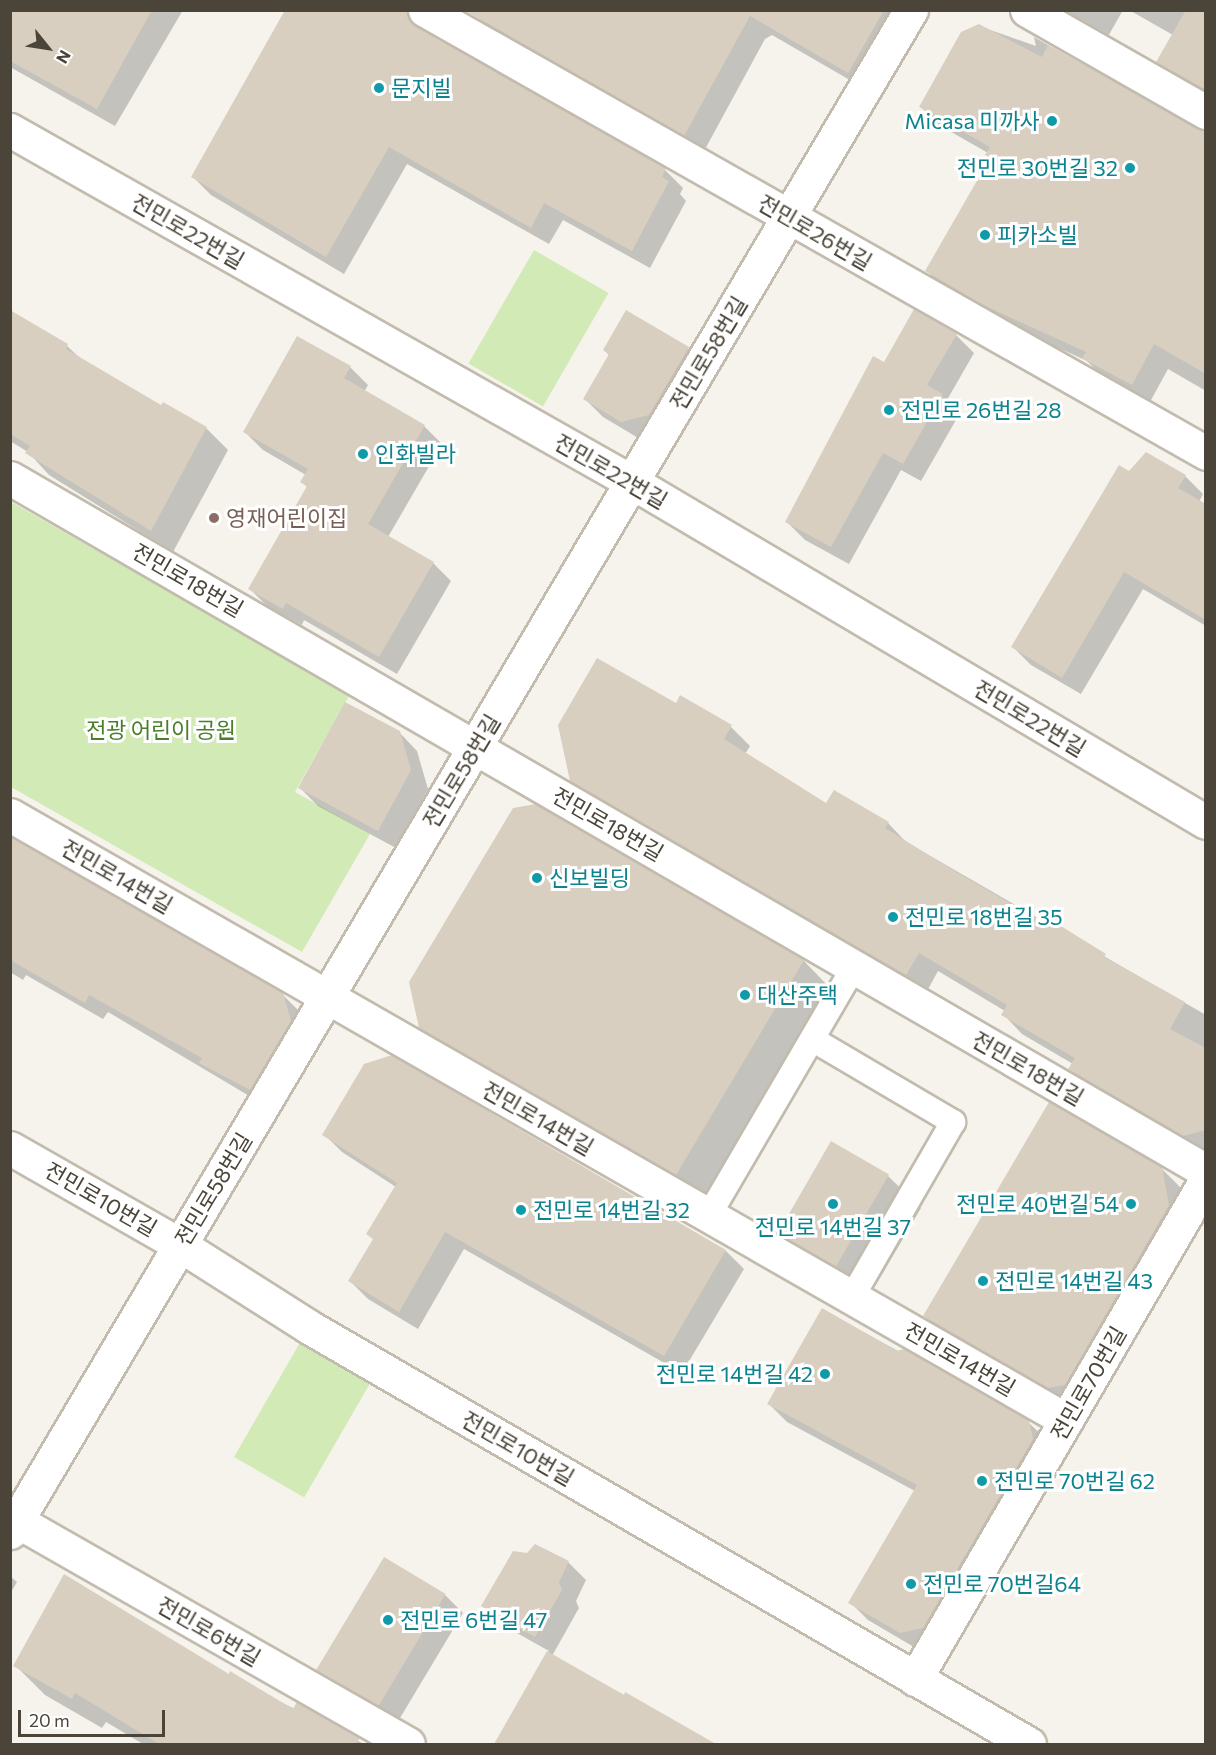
<!DOCTYPE html>
<meta charset="utf-8">
<style>
body{margin:0}
#map{position:relative;width:1216px;height:1755px;overflow:hidden;background:#f6f3ec;font-family:Commissioner,"Noto Sans KR",sans-serif}
div>[style]{position:absolute}
.green>*{inset:0;background:#d2eab5;transform-origin:0 0}
.shadow>*{inset:0;background:#0003}
.building>*{inset:0;background:#d8cfc1;transform-origin:0 0}
.roads{filter:drop-shadow(2px 0 #c2bbae) drop-shadow(-2px 0 #c2bbae) drop-shadow(0 2px #c2bbae) drop-shadow(0 -2px #c2bbae)}
.lane>*{height:24px;margin:-12px;padding:0 12px;transform-origin:12px;border-radius:12px;background:#fff}
.street>*{height:33px;margin:-16.5px;padding:0 16.5px;transform-origin:16.5px;border-radius:16.5px;background:#fff}
.dots>*{width:16px;height:16px;translate:-50% -50%;box-sizing:border-box;border:3px solid #fff;border-radius:50%}
span{translate:-50% -50%;white-space:nowrap;text-align:center;line-height:1.15;-webkit-text-stroke:6px #fff;paint-order:stroke}
.culture-label{font-size:22px;color:#0d838f}
.left{translate:0 -50%;text-align:left}
.right{translate:-100% -50%;text-align:right}
.street-label{font-size:22px;color:#4b4439}
.education-label{font-size:22px;color:#785e54}
.park-label{font-size:22px;color:#4a7f2a}
.frame{position:absolute;inset:0;border:12px solid #4b4439;pointer-events:none}
.north{position:absolute;left:18px;top:18px;width:60px;height:60px;-webkit-text-stroke:4px #fff;paint-order:stroke;rotate:120deg;font-size:16px;font-weight:700;line-height:24px;text-align:center;color:#4b4439}
.north::after{content:'';display:block;margin:auto;width:21px;height:27px;background:#4b4439;clip-path:polygon(50% 0,100% 100%,50% 72%,0 100%)}
.scale{position:absolute;left:18px;top:1710px;width:147px;height:27px;box-sizing:border-box;border:3px solid #4b4439;border-top:0;padding-left:8px;font-size:18px;line-height:21px;white-space:nowrap;color:#4b4439;-webkit-text-stroke:4px #fff;paint-order:stroke}
</style>
<div id="map">
<div class="green">
<div style="left:534px;top:250px;width:86px;height:131px;rotate:30deg"></div>
<div style="clip-path:polygon(11px 502px,350px 694px,295px 792px,370px 834px,302px 952px,11px 787px)"></div>
<div style="left:309px;top:1327px;width:81px;height:150px;rotate:30deg"></div>
</div>
<div class="shadow">
<div style="clip-path:polygon(10px 10px,183px 10px,115px 126px,10px 67px)"></div>
<div style="clip-path:polygon(482px 10px,902px 10px,867px 90px,772px 35px,765px 39px,703px 153px,496px 35px,478px 17px)"></div>
<div style="clip-path:polygon(1051px 10px,1123px 10px,1106px 40px)"></div>
<div style="clip-path:polygon(1129px 10px,1206px 10px,1206px 97px,1175px 79px,1157px 61px,1173px 35px)"></div>
<div style="clip-path:polygon(979px 26px,1036px 46px,1034px 37px,1193px 128px,1206px 141px,1206px 391px,1168px 369px,1150px 402px,1102px 376px,1087px 361px,996px 319px,945px 289px,927px 271px,991px 159px,988px 153px,939px 125px,921px 107px)"></div>
<div style="clip-path:polygon(457px 51px,665px 170px,683px 188px,680px 194px,686px 201px,650px 268px,563px 220px,549px 244px,407px 164px,344px 274px,211px 195px,193px 177px)"></div>
<div style="clip-path:polygon(10px 312px,67px 346px,82px 360px,162px 407px,206px 428px,228px 450px,173px 552px,49px 475px,28px 452px,10px 441px)"></div>
<div style="clip-path:polygon(626px 312px,689px 349px,707px 367px,640px 439px,603px 417px,585px 399px,610px 356px,604px 350px)"></div>
<div style="clip-path:polygon(956px 335px,974px 353px,947px 400px,960px 413px,921px 481px,901px 470px,849px 564px,805px 540px,787px 522px,884px 364px)"></div>
<div style="clip-path:polygon(350px 367px,368px 385px,364px 392px,424px 426px,442px 444px,388px 537px,433px 563px,451px 581px,397px 674px,304px 620px,302px 625px,268px 607px,250px 589px,308px 488px,302px 482px,306px 475px,263px 450px,245px 432px)"></div>
<div style="clip-path:polygon(1129px 473px,1185px 476px,1203px 494px,1199px 502px,1206px 506px,1206px 626px,1143px 589px,1081px 694px,1031px 665px,1013px 647px)"></div>
<div style="clip-path:polygon(680px 697px,731px 727px,750px 746px,745px 754px,827px 805px,888px 823px,906px 842px,1206px 1015px,1206px 1154px,1089px 1088px,1070px 1069px,1073px 1064px,1022px 1034px,1003px 1014px,1005px 1011px,938px 971px,926px 993px,591px 800px,572px 780px,676px 705px)"></div>
<div style="clip-path:polygon(399px 732px,417px 751px,428px 789px,396px 848px,318px 806px,300px 788px)"></div>
<div style="clip-path:polygon(535px 806px,804px 961px,833px 991px,707px 1204px,451px 1058px,421px 1027px)"></div>
<div style="clip-path:polygon(10px 836px,282px 994px,301px 1013px,268px 1107px,108px 1012px,103px 1019px,26px 975px,23px 980px,10px 972px)"></div>
<div style="clip-path:polygon(391px 1057px,726px 1251px,744px 1269px,682px 1373px,464px 1249px,418px 1329px,368px 1299px,350px 1281px,374px 1240px,396px 1187px,342px 1152px,324px 1134px)"></div>
<div style="clip-path:polygon(1161px 1168px,1184px 1191px,1071px 1409px,947px 1338px,925px 1316px)"></div>
<div style="clip-path:polygon(888px 1176px,921px 1208px,868px 1298px,811px 1265px,779px 1232px)"></div>
<div style="clip-path:polygon(823px 1310px,1028px 1422px,1047px 1440px,919px 1650px,868px 1620px,850px 1602px,915px 1491px,787px 1422px,769px 1404px)"></div>
<div style="clip-path:polygon(568px 1562px,586px 1580px,576px 1601px,579px 1608px,552px 1656px,672px 1721px,695px 1744px,502px 1744px,498px 1741px,549px 1651px,501px 1624px,483px 1606px)"></div>
<div style="clip-path:polygon(10px 1576px,17px 1582px,10px 1594px)"></div>
<div style="clip-path:polygon(445px 1595px,463px 1613px,397px 1723px,336px 1688px,318px 1670px)"></div>
<div style="clip-path:polygon(15px 1665px,229px 1676px,364px 1744px,143px 1744px,106px 1722px,102px 1728px,45px 1695px)"></div>
</div>
<div class="building">
<div style="clip-path:polygon(10px 10px,152px 10px,97px 109px,10px 61px)"></div>
<div style="clip-path:polygon(285px 10px,406px 10px,416px 26px,666px 168px,662px 177px,669px 181px,632px 251px,544px 203px,531px 228px,389px 147px,326px 257px,191px 177px)"></div>
<div style="clip-path:polygon(464px 10px,884px 10px,848px 73px,750px 16px,684px 136px)"></div>
<div style="clip-path:polygon(1186px 10px,1206px 10px,1206px 90px,1156px 62px)"></div>
<div style="clip-path:polygon(979px 24px,1042px 57px,1048px 45px,1206px 131px,1206px 374px,1154px 344px,1132px 385px,1082px 358px,1086px 352px,983px 305px,925px 271px,990px 158px,985px 155px,990px 147px,919px 107px,961px 32px)"></div>
<div style="clip-path:polygon(914px 309px,957px 334px,927px 385px,943px 394px,903px 464px,883px 453px,831px 547px,785px 522px,873px 356px,884px 362px)"></div>
<div style="clip-path:polygon(10px 310px,68px 344px,66px 349px,161px 405px,163px 402px,207px 427px,151px 531px,25px 453px,30px 446px,10px 434px)"></div>
<div style="clip-path:polygon(626px 310px,689px 347px,649px 415px,621px 422px,583px 399px,609px 354px,603px 350px)"></div>
<div style="clip-path:polygon(297px 336px,351px 366px,344px 378px,425px 425px,368px 524px,434px 562px,379px 657px,286px 603px,283px 609px,248px 589px,307px 486px,300px 482px,308px 469px,243px 432px)"></div>
<div style="clip-path:polygon(1146px 452px,1186px 475px,1178px 488px,1206px 504px,1206px 620px,1124px 572px,1062px 678px,1011px 647px,1119px 465px,1129px 471px)"></div>
<div style="clip-path:polygon(597px 658px,676px 703px,680px 695px,732px 725px,724px 739px,826px 803px,834px 790px,889px 822px,885px 828px,953px 870px,1053px 928px,1056px 923px,1106px 954px,1104px 957px,1185px 1002px,1170px 1029px,1206px 1048px,1206px 1130px,1183px 1136px,1068px 1069px,1075px 1058px,1001px 1015px,1007px 1005px,919px 953px,906px 975px,570px 781px,558px 725px)"></div>
<div style="clip-path:polygon(345px 702px,400px 731px,411px 770px,378px 831px,298px 788px)"></div>
<div style="clip-path:polygon(536px 804px,804px 960px,676px 1175px,419px 1028px,409px 982px,513px 808px)"></div>
<div style="clip-path:polygon(10px 837px,283px 993px,291px 1021px,250px 1090px,199px 1063px,202px 1058px,89px 995px,85px 1003px,10px 960px)"></div>
<div style="clip-path:polygon(392px 1055px,726px 1250px,664px 1356px,445px 1232px,399px 1312px,348px 1281px,373px 1239px,366px 1234px,397px 1183px,322px 1135px,364px 1064px)"></div>
<div style="clip-path:polygon(1049px 1102px,1162px 1167px,1169px 1205px,1065px 1385px,1048px 1388px,923px 1316px)"></div>
<div style="left:831px;top:1141px;width:67px;height:107px;rotate:30deg"></div>
<div style="clip-path:polygon(822px 1308px,897px 1351px,904px 1349px,1029px 1420px,1033px 1439px,923px 1628px,900px 1633px,848px 1603px,917px 1485px,767px 1404px)"></div>
<div style="clip-path:polygon(535px 1544px,569px 1561px,559px 1582px,562px 1590px,535px 1637px,481px 1606px,513px 1551px,527px 1553px)"></div>
<div style="left:384px;top:1557px;width:72px;height:132px;rotate:31deg"></div>
<div style="clip-path:polygon(64px 1574px,229px 1674px,230px 1671px,293px 1709px,297px 1702px,360px 1738px,356px 1744px,159px 1744px,75px 1693px,72px 1699px,13px 1666px)"></div>
<div style="clip-path:polygon(547px 1651px,624px 1695px,625px 1692px,716px 1744px,494px 1744px)"></div>
</div>
<div class="roads">
<div class="lane">
<div style="left:812px;top:1039px;width:164px;rotate:30.5deg"></div>
<div style="left:953px;top:1122px;width:202px;rotate:120deg"></div>
<div style="left:709px;top:1215px;width:287px;rotate:-59.7deg"></div>
</div>
<div class="street">
<div style="left:425px;top:10px;width:898px;rotate:29.56deg"></div>
<div style="left:1027px;top:10px;width:206px;rotate:29.7deg"></div>
<div style="left:10px;top:130px;width:715px;rotate:29.51deg"></div>
<div style="left:632px;top:482px;width:667px;rotate:30.64deg"></div>
<div style="left:10px;top:478px;width:1382px;rotate:30.09deg"></div>
<div style="left:10px;top:815px;width:1217px;rotate:29.81deg"></div>
<div style="left:10px;top:1148px;width:196px;rotate:29.7deg"></div>
<div style="left:180px;top:1245px;width:153px;rotate:32.4deg"></div>
<div style="left:309px;top:1327px;width:832px;rotate:30.08deg"></div>
<div style="left:10px;top:1517px;width:458px;rotate:29.7deg"></div>
<div style="left:10px;top:1532px;width:1769px;rotate:-59.38deg"></div>
<div style="left:915px;top:1679px;width:578px;rotate:-59.75deg"></div>
</div>
</div>
<div class="dots">
<div style="left:379px;top:88px;background:#0f9aa8"></div>
<div style="left:1052px;top:121px;background:#0f9aa8"></div>
<div style="left:1130px;top:168px;background:#0f9aa8"></div>
<div style="left:985px;top:235px;background:#0f9aa8"></div>
<div style="left:889px;top:410px;background:#0f9aa8"></div>
<div style="left:363px;top:454px;background:#0f9aa8"></div>
<div style="left:214px;top:518px;background:#8d6e63"></div>
<div style="left:537px;top:878px;background:#0f9aa8"></div>
<div style="left:893px;top:917px;background:#0f9aa8"></div>
<div style="left:745px;top:995px;background:#0f9aa8"></div>
<div style="left:833px;top:1204px;background:#0f9aa8"></div>
<div style="left:1131px;top:1204px;background:#0f9aa8"></div>
<div style="left:521px;top:1210px;background:#0f9aa8"></div>
<div style="left:983px;top:1281px;background:#0f9aa8"></div>
<div style="left:825px;top:1374px;background:#0f9aa8"></div>
<div style="left:982px;top:1481px;background:#0f9aa8"></div>
<div style="left:911px;top:1584px;background:#0f9aa8"></div>
<div style="left:388px;top:1620px;background:#0f9aa8"></div>
</div>
<div class="culture-label">
<span class="left" style="left:391px;top:88px">문지빌</span>
<span class="right" style="left:1040px;top:121px">Micasa 미까사</span>
<span class="right" style="left:1118px;top:168px">전민로 30번길 32</span>
<span class="left" style="left:997px;top:235px">피카소빌</span>
<span class="left" style="left:901px;top:410px">전민로 26번길 28</span>
<span class="left" style="left:375px;top:454px">인화빌라</span>
<span class="left" style="left:549px;top:878px">신보빌딩</span>
<span class="left" style="left:905px;top:917px">전민로 18번길 35</span>
<span class="left" style="left:757px;top:995px">대산주택</span>
<span class="right" style="left:1119px;top:1204px">전민로 40번길 54</span>
<span class="left" style="left:533px;top:1210px">전민로 14번길 32</span>
<span style="left:833px;top:1227px">전민로 14번길 37</span>
<span class="left" style="left:995px;top:1281px">전민로 14번길 43</span>
<span class="right" style="left:813px;top:1374px">전민로 14번길 42</span>
<span class="left" style="left:994px;top:1481px">전민로 70번길 62</span>
<span class="left" style="left:923px;top:1584px">전민로 70번길64</span>
<span class="left" style="left:400px;top:1620px">전민로 6번길 47</span>
</div>
<div class="street-label">
<span style="left:188px;top:231px;rotate:30deg">전민로22번길</span>
<span style="left:815px;top:232px;rotate:30deg">전민로26번길</span>
<span style="left:708px;top:353px;rotate:-59deg">전민로58번길</span>
<span style="left:611px;top:471px;rotate:30deg">전민로22번길</span>
<span style="left:188px;top:580px;rotate:30deg">전민로18번길</span>
<span style="left:1030px;top:718px;rotate:31deg">전민로22번길</span>
<span style="left:461px;top:771px;rotate:-59deg">전민로58번길</span>
<span style="left:608px;top:824px;rotate:30deg">전민로18번길</span>
<span style="left:117px;top:876px;rotate:30deg">전민로14번길</span>
<span style="left:1028px;top:1068px;rotate:30deg">전민로18번길</span>
<span style="left:538px;top:1118px;rotate:30deg">전민로14번길</span>
<span style="left:213px;top:1189px;rotate:-59deg">전민로58번길</span>
<span style="left:101px;top:1199px;rotate:30deg">전민로10번길</span>
<span style="left:960px;top:1359px;rotate:30deg">전민로14번길</span>
<span style="left:1088px;top:1383px;rotate:-60deg">전민로70번길</span>
<span style="left:518px;top:1448px;rotate:30deg">전민로10번길</span>
<span style="left:209px;top:1631px;rotate:30deg">전민로6번길</span>
</div>
<div class="education-label">
<span class="left" style="left:226px;top:518px">영재어린이집</span>
</div>
<div class="park-label">
<span style="left:161px;top:730px">전광 어린이 공원</span>
</div>
<div class="frame"></div>
<div class="north">N</div>
<div class="scale">20 m</div>
</div>
